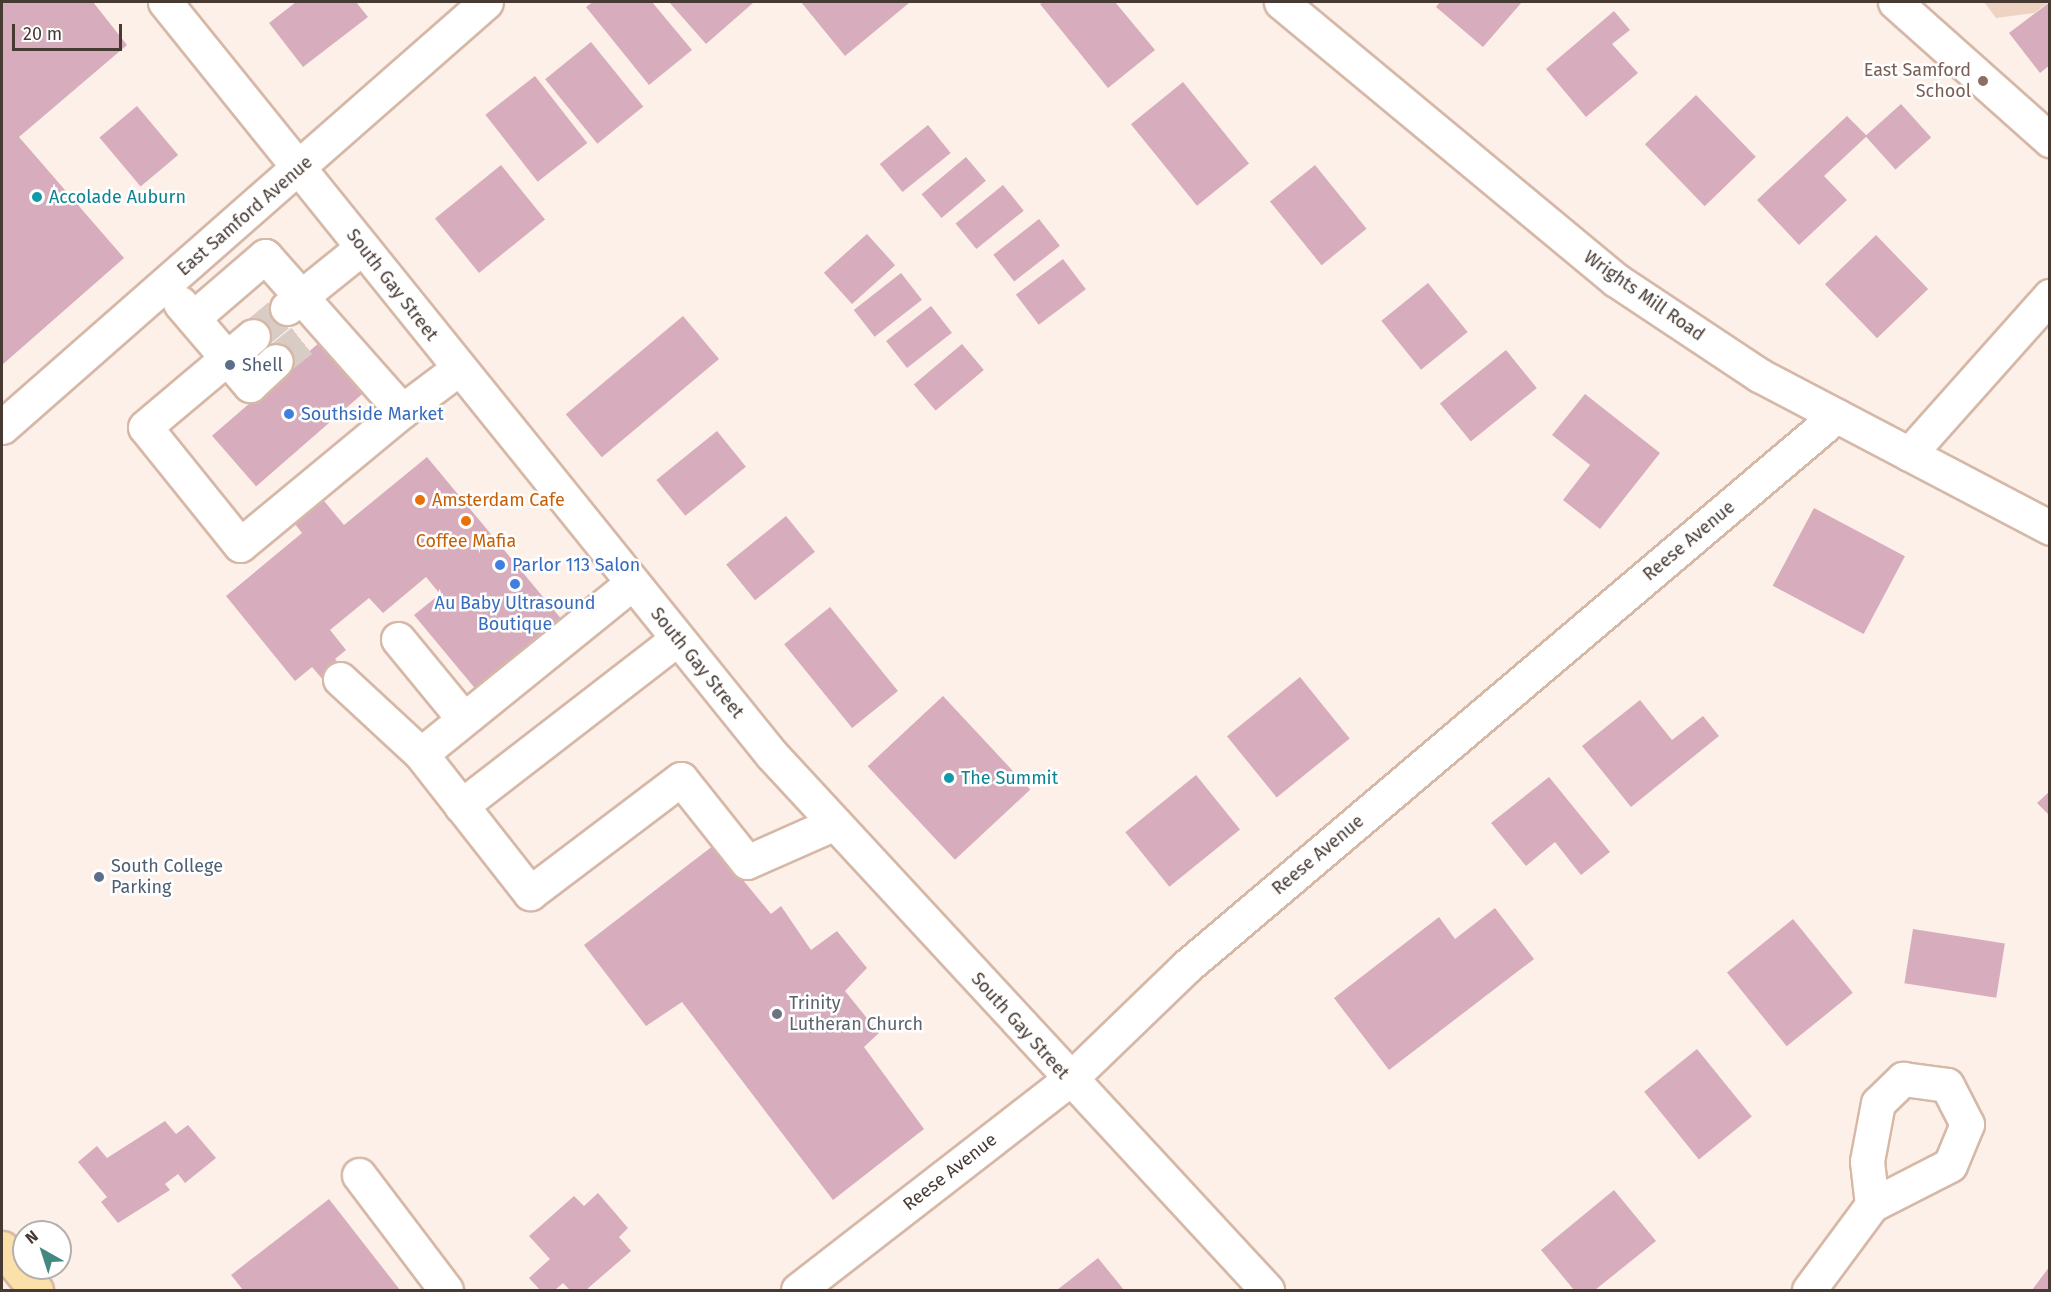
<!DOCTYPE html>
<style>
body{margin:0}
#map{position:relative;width:2051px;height:1292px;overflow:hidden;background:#fcf0e9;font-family:"Fira Sans",sans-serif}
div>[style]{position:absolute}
.green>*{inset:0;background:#eed2c2}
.building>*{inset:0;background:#d7adbd;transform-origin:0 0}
.minor-tunnel>*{height:33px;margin-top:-16.5px;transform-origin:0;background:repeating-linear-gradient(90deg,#d8ccc5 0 33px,transparent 0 49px)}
.roads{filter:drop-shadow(2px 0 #d6b8a7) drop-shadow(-2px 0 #d6b8a7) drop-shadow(0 2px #d6b8a7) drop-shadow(0 -2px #d6b8a7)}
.minor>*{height:33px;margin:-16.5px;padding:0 16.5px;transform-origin:16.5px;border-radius:16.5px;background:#fff}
.major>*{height:33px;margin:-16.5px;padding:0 16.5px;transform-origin:16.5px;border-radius:16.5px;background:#fbe1a9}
.dots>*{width:16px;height:16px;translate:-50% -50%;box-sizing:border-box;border:3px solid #fff;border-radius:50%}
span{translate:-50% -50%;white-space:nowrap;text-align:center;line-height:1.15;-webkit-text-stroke:5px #fff;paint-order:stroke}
.education-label{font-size:18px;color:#785e54}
.right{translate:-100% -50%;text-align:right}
.culture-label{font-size:18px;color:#0d838f}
.left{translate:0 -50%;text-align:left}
.street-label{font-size:18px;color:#463a33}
.service-label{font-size:18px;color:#4e5e75}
.shop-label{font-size:18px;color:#366cbe}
.food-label{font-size:18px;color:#c56008}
.worship-label{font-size:18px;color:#5b616d}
.frame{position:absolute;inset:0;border:3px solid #463a33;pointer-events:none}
.north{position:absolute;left:12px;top:1220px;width:60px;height:60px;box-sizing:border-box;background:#fff;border:2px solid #b5b0ad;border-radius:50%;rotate:321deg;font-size:16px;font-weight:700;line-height:24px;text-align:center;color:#463a33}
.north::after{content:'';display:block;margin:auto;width:21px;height:27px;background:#438981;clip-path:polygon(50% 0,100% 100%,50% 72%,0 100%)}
.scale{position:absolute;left:12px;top:24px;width:110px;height:27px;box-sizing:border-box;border:3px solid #463a33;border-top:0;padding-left:8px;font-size:18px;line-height:21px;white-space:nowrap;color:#463a33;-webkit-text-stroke:4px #fff;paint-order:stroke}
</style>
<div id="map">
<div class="green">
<div style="clip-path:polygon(1984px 2px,2049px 2px,2034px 13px,1996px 18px)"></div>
</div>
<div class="building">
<div style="clip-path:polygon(2px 2px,93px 2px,127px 45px,19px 137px,124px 258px,2px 365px)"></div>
<div style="clip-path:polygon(296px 2px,356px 2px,368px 17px,303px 67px,269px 23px)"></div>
<div style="clip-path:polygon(593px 2px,652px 2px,692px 50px,649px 85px,586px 7px)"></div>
<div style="clip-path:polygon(669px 2px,752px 2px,753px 3px,706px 44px)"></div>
<div style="clip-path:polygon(801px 2px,908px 2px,909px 3px,845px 56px)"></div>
<div style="clip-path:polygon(1044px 2px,1115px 2px,1155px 50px,1108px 88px,1040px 4px)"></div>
<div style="clip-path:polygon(1440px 2px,1522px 2px,1483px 47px,1436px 7px)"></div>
<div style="clip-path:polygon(2050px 2px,2050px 65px,2040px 73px,2009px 33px)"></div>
<div style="clip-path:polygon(1614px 11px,1630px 30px,1612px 44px,1638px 73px,1586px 117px,1546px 69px)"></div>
<div style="left:591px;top:42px;width:83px;height:59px;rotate:51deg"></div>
<div style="left:535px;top:76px;width:85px;height:63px;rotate:52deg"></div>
<div style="left:1183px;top:82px;width:105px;height:67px;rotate:51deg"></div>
<div style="left:1696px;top:95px;width:86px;height:71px;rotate:46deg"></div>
<div style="left:1901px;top:104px;width:45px;height:48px;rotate:48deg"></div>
<div style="left:137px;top:106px;width:64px;height:49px;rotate:50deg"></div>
<div style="clip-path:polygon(1847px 116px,1867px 136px,1824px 176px,1847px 200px,1799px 245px,1757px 200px)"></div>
<div style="left:928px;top:125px;width:36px;height:62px;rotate:51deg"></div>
<div style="left:966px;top:157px;width:31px;height:58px;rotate:50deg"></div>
<div style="left:501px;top:165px;width:70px;height:85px;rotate:51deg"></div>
<div style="left:1315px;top:165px;width:82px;height:58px;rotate:51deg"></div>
<div style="left:1003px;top:185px;width:33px;height:61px;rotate:51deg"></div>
<div style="left:1039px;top:219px;width:34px;height:58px;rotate:52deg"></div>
<div style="left:867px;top:234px;width:42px;height:58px;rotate:48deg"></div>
<div style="left:1876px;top:235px;width:75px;height:71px;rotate:46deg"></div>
<div style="left:1063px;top:259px;width:38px;height:59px;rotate:53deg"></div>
<div style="left:901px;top:273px;width:34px;height:60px;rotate:52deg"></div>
<div style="left:1428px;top:283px;width:63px;height:60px;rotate:51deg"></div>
<div style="left:931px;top:306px;width:34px;height:57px;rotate:52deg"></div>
<div style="left:683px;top:316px;width:56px;height:153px;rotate:50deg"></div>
<div style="left:320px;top:342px;width:67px;height:143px;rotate:49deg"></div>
<div style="left:962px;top:344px;width:34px;height:63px;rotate:50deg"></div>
<div style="left:1506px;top:350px;width:49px;height:85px;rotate:51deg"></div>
<div style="clip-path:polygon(1585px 394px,1660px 453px,1600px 529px,1563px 500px,1590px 465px,1552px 435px)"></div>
<div style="left:717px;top:431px;width:46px;height:78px;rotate:51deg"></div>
<div style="clip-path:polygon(427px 457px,563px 621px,478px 692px,414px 615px,440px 594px,426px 577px,383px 613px,369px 598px,330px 630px,346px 650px,335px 659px,342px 667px,324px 681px,312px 667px,295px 681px,226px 596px,302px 533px,291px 519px,320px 496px,344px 525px)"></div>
<div style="left:1814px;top:508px;width:103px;height:88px;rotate:28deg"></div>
<div style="left:786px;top:516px;width:46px;height:77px;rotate:51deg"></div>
<div style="left:830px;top:607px;width:108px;height:59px;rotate:51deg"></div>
<div style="left:1300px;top:677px;width:79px;height:94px;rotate:51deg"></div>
<div style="left:943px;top:696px;width:128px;height:103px;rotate:47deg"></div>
<div style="clip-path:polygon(1640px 700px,1672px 740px,1703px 716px,1719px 736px,1631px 807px,1582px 746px)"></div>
<div style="left:1196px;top:775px;width:70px;height:91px;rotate:51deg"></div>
<div style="clip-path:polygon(1549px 777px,1610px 852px,1581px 875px,1555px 842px,1526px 866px,1491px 823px)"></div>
<div style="clip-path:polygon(2050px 791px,2050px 816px,2037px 803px)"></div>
<div style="clip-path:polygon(714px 845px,771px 914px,781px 906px,811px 950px,837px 931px,867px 968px,845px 991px,879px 1033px,864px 1047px,924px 1129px,833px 1200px,682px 1002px,646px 1026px,584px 945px)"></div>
<div style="clip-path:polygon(1495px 908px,1534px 959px,1389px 1070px,1334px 998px,1439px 917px,1455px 939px)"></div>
<div style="left:1793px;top:919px;width:95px;height:85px;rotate:51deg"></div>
<div style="left:1913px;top:929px;width:93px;height:55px;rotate:9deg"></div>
<div style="left:1697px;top:1049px;width:87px;height:68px;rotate:51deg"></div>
<div style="clip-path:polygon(165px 1121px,176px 1134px,188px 1125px,216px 1158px,185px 1183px,178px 1174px,165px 1184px,170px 1190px,118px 1223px,101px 1202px,107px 1197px,78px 1162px,97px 1146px,107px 1158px)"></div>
<div style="clip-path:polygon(1614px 1190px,1656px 1241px,1595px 1290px,1574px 1290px,1541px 1250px)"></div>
<div style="clip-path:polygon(598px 1193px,628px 1228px,619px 1237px,631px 1251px,586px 1290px,570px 1290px,563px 1283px,555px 1290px,540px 1290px,529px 1278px,550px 1259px,529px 1236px,574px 1196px,584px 1206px)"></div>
<div style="clip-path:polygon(329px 1199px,400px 1290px,243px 1290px,231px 1275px)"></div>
<div style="clip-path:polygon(1098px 1258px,1124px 1290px,1057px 1290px)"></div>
<div style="clip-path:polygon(2050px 1266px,2050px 1290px,2032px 1290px)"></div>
</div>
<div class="minor-tunnel">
<div style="left:253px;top:336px;width:44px;rotate:-39.5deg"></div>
<div style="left:276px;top:361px;width:43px;rotate:-38.5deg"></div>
</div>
<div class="roads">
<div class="minor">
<div style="left:165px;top:2px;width:967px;rotate:51.13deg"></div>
<div style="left:772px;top:755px;width:729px;rotate:47.22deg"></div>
<div style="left:1281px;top:2px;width:435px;rotate:39.7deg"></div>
<div style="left:1616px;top:280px;width:172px;rotate:33.6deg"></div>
<div style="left:1759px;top:375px;width:329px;rotate:27.7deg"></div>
<div style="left:1895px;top:2px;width:208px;rotate:41.7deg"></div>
<div style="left:180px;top:303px;width:108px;rotate:49.5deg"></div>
<div style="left:250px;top:385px;width:35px;rotate:-43deg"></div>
<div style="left:287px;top:308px;width:97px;rotate:-38.8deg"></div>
<div style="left:193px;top:318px;width:95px;rotate:-40.7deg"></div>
<div style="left:265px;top:256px;width:207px;rotate:48.5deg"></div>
<div style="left:402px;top:411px;width:210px;rotate:140.4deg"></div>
<div style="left:240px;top:545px;width:151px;rotate:-128.8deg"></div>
<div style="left:145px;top:427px;width:141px;rotate:-40.1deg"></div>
<div style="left:402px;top:411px;width:70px;rotate:-36.9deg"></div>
<div style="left:2px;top:427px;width:644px;rotate:-41.29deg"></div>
<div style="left:1909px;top:454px;width:212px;rotate:-48.3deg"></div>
<div style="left:398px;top:639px;width:101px;rotate:50.6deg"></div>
<div style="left:340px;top:679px;width:110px;rotate:42.8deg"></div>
<div style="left:421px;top:754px;width:177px;rotate:51.9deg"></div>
<div style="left:530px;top:893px;width:189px;rotate:-37.1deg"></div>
<div style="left:681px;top:779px;width:106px;rotate:51.5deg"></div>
<div style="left:747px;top:862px;width:96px;rotate:-23.9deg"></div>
<div style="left:421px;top:754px;width:272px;rotate:-39deg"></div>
<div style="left:461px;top:806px;width:273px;rotate:-37.7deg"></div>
<div style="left:1903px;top:1079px;width:44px;rotate:7.8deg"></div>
<div style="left:1947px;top:1085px;width:44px;rotate:62.9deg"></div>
<div style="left:1967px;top:1124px;width:44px;rotate:112.5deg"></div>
<div style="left:1950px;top:1165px;width:88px;rotate:152.9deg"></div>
<div style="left:1872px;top:1205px;width:44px;rotate:-96.5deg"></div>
<div style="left:1867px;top:1161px;width:59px;rotate:-79.3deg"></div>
<div style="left:1878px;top:1103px;width:35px;rotate:-44deg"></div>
<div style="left:359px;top:1175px;width:144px;rotate:52.9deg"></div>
<div style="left:798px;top:1290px;width:343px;rotate:-37.8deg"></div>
<div style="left:1069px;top:1080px;width:164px;rotate:-44deg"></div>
<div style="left:1187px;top:966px;width:851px;rotate:-40.28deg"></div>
<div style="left:1809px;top:1290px;width:106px;rotate:-53.5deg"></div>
</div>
<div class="major">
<div style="left:2px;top:1248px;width:54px;rotate:51deg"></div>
</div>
</div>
<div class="dots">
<div style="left:1983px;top:81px;background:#8d6e63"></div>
<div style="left:37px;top:197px;background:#0f9aa8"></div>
<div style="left:230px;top:365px;background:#5c6f8a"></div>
<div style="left:289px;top:414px;background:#3f7fe0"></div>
<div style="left:420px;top:500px;background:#e8710a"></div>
<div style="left:466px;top:521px;background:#e8710a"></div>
<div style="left:500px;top:565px;background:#3f7fe0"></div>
<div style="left:515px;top:584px;background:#3f7fe0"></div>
<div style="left:949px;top:778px;background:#0f9aa8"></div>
<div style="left:99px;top:877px;background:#5c6f8a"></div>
<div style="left:777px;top:1014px;background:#6b7280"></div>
</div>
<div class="education-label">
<span class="right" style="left:1971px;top:81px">East Samford<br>School</span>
</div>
<div class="culture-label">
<span class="left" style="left:49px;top:197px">Accolade Auburn</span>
<span class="left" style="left:961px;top:778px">The Summit</span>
</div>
<div class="street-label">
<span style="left:245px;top:216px;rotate:-41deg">East Samford Avenue</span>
<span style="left:392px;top:285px;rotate:52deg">South Gay Street</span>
<span style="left:1644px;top:296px;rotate:35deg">Wrights Mill Road</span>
<span style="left:1689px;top:541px;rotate:-40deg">Reese Avenue</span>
<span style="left:697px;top:663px;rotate:51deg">South Gay Street</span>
<span style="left:1318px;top:855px;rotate:-40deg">Reese Avenue</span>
<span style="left:1020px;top:1026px;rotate:48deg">South Gay Street</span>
<span style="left:950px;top:1172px;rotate:-38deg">Reese Avenue</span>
</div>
<div class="service-label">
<span class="left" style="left:242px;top:365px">Shell</span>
<span class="left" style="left:111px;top:877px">South College<br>Parking</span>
</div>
<div class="shop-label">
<span class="left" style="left:301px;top:414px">Southside Market</span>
<span class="left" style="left:512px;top:565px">Parlor 113 Salon</span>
<span style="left:515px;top:614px">Au Baby Ultrasound<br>Boutique</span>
</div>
<div class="food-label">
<span class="left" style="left:432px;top:500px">Amsterdam Cafe</span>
<span style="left:466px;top:541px">Coffee Mafia</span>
</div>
<div class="worship-label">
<span class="left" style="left:789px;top:1014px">Trinity<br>Lutheran Church</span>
</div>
<div class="frame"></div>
<div class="north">N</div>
<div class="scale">20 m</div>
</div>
